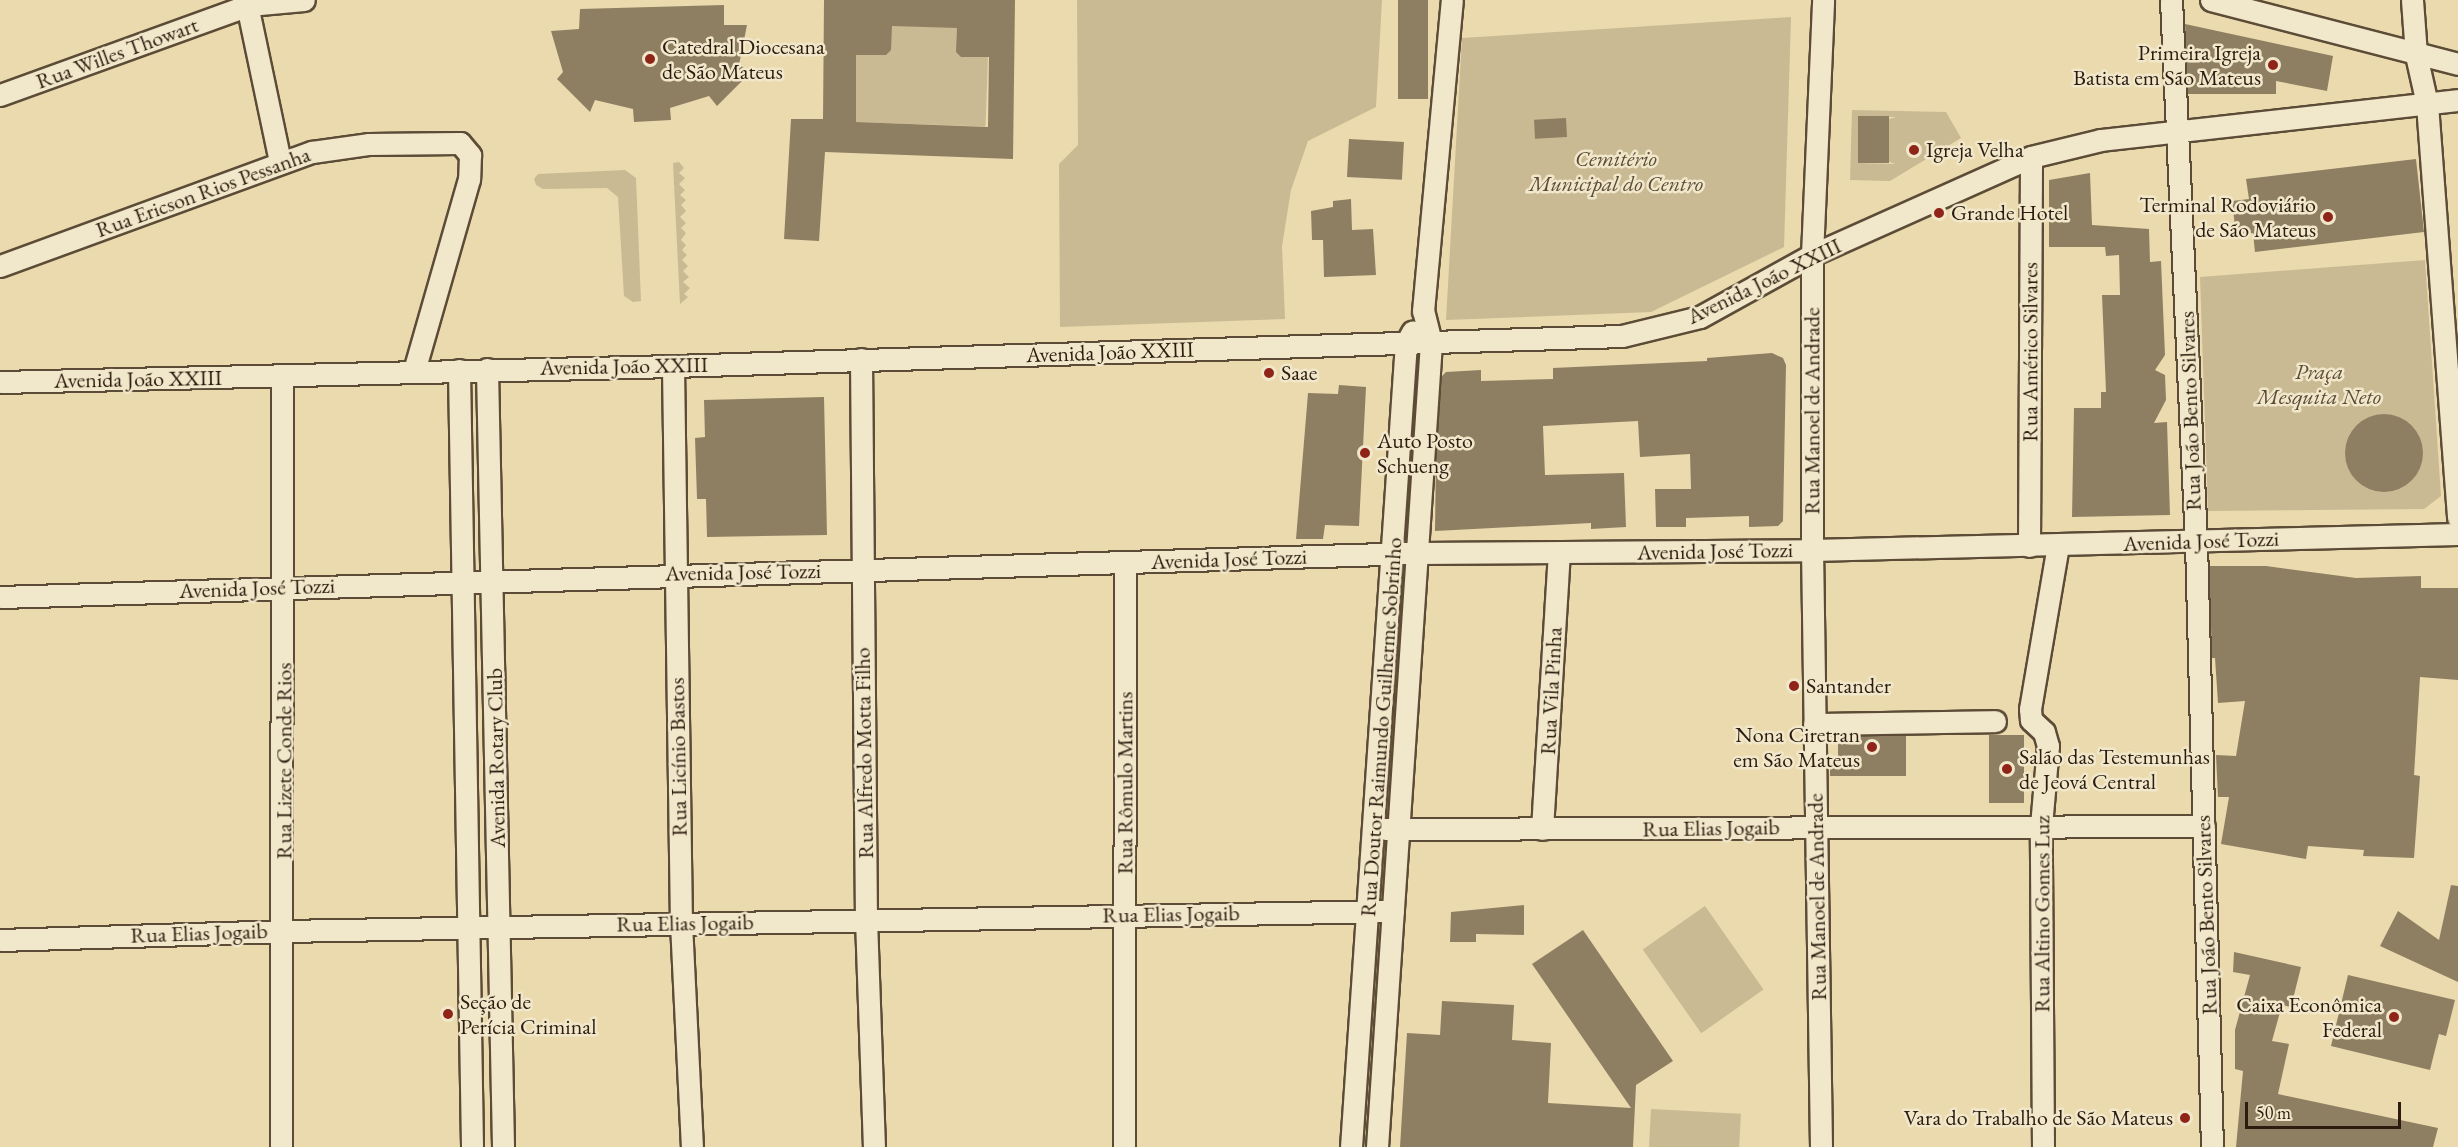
<!DOCTYPE html>
<meta charset="utf-8">
<style>
body{margin:0}
#map{position:relative;width:2458px;height:1147px;overflow:hidden;background:#eadaae;font-family:"EB Garamond",serif}
div>[style]{position:absolute}
.green>*{inset:0;background:#caba93;transform-origin:0 0}
.building>*{inset:0;background:#8f7f62;transform-origin:0 0}
.round{border-radius:50%}
.roads{filter:drop-shadow(2px 0 #5c4c37) drop-shadow(-2px 0 #5c4c37) drop-shadow(0 2px #5c4c37) drop-shadow(0 -2px #5c4c37)}
.minor>*{height:21px;margin:-10.5px;padding:0 10.5px;transform-origin:10.5px;border-radius:10.5px;background:#f1e7ca}
.dots>*{width:16px;height:16px;translate:-50% -50%;box-sizing:border-box;border:3px solid #f1e7ca;border-radius:50%}
span{translate:-50% -50%;white-space:nowrap;text-align:center;line-height:1.15;-webkit-text-stroke:5px #f1e7ca;paint-order:stroke}
.poi-label{font-size:22px;color:#2c1c0f}
.left{translate:0 -50%;text-align:left}
.right{translate:-100% -50%;text-align:right}
.street-label{font-size:22px;color:#2c1c0f}
.park-label{font-size:22px;color:#5b4b37;font-style:italic}
.scale{position:absolute;left:2245px;top:1102px;width:156px;height:27px;box-sizing:border-box;border:3px solid #2c1c0f;border-top:0;padding-left:8px;font-size:18px;line-height:21px;white-space:nowrap;color:#2c1c0f;-webkit-text-stroke:4px #f1e7ca;paint-order:stroke}
</style>
<div id="map">
<div class="green">
<div style="clip-path:polygon(1077px 0,1382px 0,1376px 107px,1308px 141px,1291px 190px,1282px 246px,1285px 319px,1060px 327px,1059px 164px,1078px 145px)"></div>
<div style="clip-path:polygon(1791px 17px,1784px 247px,1651px 312px,1446px 320px,1462px 38px)"></div>
<div style="left:857px;top:24px;width:132px;height:98px;rotate:2deg"></div>
<div style="clip-path:polygon(evenodd,1852px 110px,1946px 112px,1961px 138px,1890px 181px,1850px 180px,1852px 110px,1859px 116px,1896px 117px,1889px 119px,1888px 161px,1895px 164px,1858px 163px,1859px 116px)"></div>
<div style="clip-path:polygon(679px 162px,684px 168px,679px 173px,685px 178px,679px 184px,685px 190px,680px 195px,686px 200px,681px 205px,686px 211px,680px 217px,686px 223px,681px 228px,686px 233px,681px 240px,686px 245px,682px 250px,687px 255px,682px 260px,688px 266px,683px 271px,689px 277px,683px 282px,690px 288px,684px 294px,688px 297px,680px 304px,673px 163px)"></div>
<div style="clip-path:polygon(625px 170px,636px 178px,641px 301px,633px 302px,624px 296px,618px 197px,607px 188px,543px 189px,536px 185px,534px 179px,538px 174px)"></div>
<div style="clip-path:polygon(2425px 260px,2441px 496px,2424px 509px,2208px 511px,2200px 277px)"></div>
<div style="left:1705px;top:906px;width:102px;height:76px;rotate:55deg"></div>
<div style="left:1651px;top:1109px;width:90px;height:38px;rotate:3deg"></div>
</div>
<div class="building">
<div style="clip-path:polygon(evenodd,824px 0,1015px 0,1013px 159px,825px 152px,819px 241px,784px 239px,791px 119px,823px 119px,824px 0,892px 26px,957px 28px,956px 52px,961px 57px,989px 57px,988px 127px,856px 122px,856px 55px,886px 55px,891px 50px,892px 26px)"></div>
<div style="left:1398px;top:0;width:30px;height:99px"></div>
<div style="clip-path:polygon(724px 5px,724px 25px,747px 25px,739px 65px,751px 72px,717px 106px,709px 96px,670px 108px,671px 120px,634px 122px,633px 109px,595px 100px,590px 112px,557px 79px,563px 72px,551px 31px,579px 29px,580px 9px)"></div>
<div style="clip-path:polygon(2185px 24px,2333px 56px,2327px 91px,2276px 81px,2276px 94px,2188px 94px)"></div>
<div style="left:1858px;top:116px;width:31px;height:47px"></div>
<div style="left:1566px;top:118px;width:19px;height:32px;rotate:87deg"></div>
<div style="left:1349px;top:139px;width:55px;height:38px;rotate:3deg"></div>
<div style="clip-path:polygon(2416px 159px,2424px 232px,2255px 252px,2253px 233px,2236px 235px,2232px 201px,2249px 199px,2246px 179px)"></div>
<div style="clip-path:polygon(2090px 173px,2092px 225px,2149px 229px,2150px 262px,2161px 261px,2165px 355px,2155px 370px,2165px 375px,2166px 400px,2154px 423px,2167px 422px,2170px 515px,2072px 517px,2074px 408px,2101px 408px,2101px 392px,2106px 392px,2102px 295px,2120px 295px,2119px 255px,2106px 256px,2105px 247px,2049px 247px,2049px 180px)"></div>
<div style="clip-path:polygon(1351px 199px,1352px 230px,1373px 229px,1376px 275px,1324px 277px,1323px 240px,1312px 240px,1311px 211px,1333px 207px,1333px 201px)"></div>
<div style="clip-path:polygon(1772px 353px,1783px 358px,1786px 365px,1783px 521px,1778px 526px,1749px 527px,1749px 516px,1686px 518px,1686px 527px,1656px 527px,1655px 489px,1691px 489px,1690px 454px,1640px 457px,1638px 421px,1543px 426px,1545px 475px,1624px 473px,1626px 527px,1591px 529px,1591px 523px,1435px 531px,1436px 456px,1442px 376px,1446px 372px,1481px 370px,1481px 381px,1553px 379px,1553px 368px,1707px 361px,1707px 358px)"></div>
<div style="clip-path:polygon(1339px 385px,1366px 387px,1359px 526px,1325px 525px,1323px 539px,1296px 539px,1308px 393px,1338px 394px)"></div>
<div style="clip-path:polygon(824px 397px,827px 535px,707px 537px,706px 499px,697px 499px,695px 438px,705px 437px,704px 400px)"></div>
<div class="round" style="left:2345px;top:414px;width:78px;height:78px"></div>
<div style="clip-path:polygon(2209px 566px,2266px 566px,2356px 578px,2421px 576px,2421px 588px,2458px 588px,2458px 680px,2420px 677px,2414px 775px,2420px 776px,2414px 858px,2363px 856px,2364px 850px,2308px 846px,2306px 859px,2221px 844px,2229px 797px,2218px 797px,2216px 755px,2236px 756px,2245px 701px,2218px 703px,2215px 658px,2212px 658px)"></div>
<div style="clip-path:polygon(1906px 735px,1906px 776px,1830px 776px,1830px 758px,1838px 758px,1838px 736px)"></div>
<div style="left:1989px;top:735px;width:35px;height:68px"></div>
<div style="clip-path:polygon(2451px 885px,2458px 886px,2458px 982px,2380px 946px,2398px 911px,2439px 940px)"></div>
<div style="clip-path:polygon(1524px 905px,1524px 935px,1476px 934px,1476px 942px,1450px 942px,1451px 912px)"></div>
<div style="clip-path:polygon(1583px 930px,1673px 1061px,1636px 1085px,1633px 1147px,1400px 1147px,1407px 1033px,1440px 1035px,1442px 1001px,1514px 1005px,1512px 1040px,1551px 1043px,1548px 1103px,1631px 1108px,1532px 964px)"></div>
<div style="clip-path:polygon(2234px 952px,2301px 967px,2291px 1007px,2282px 1005px,2272px 1041px,2289px 1044px,2278px 1094px,2438px 1128px,2433px 1147px,2236px 1147px,2243px 1071px,2235px 1069px,2235px 1030px,2250px 975px,2233px 972px)"></div>
<div style="clip-path:polygon(2348px 975px,2455px 1000px,2446px 1036px,2439px 1034px,2430px 1070px,2331px 1046px)"></div>
</div>
<div class="roads">
<div class="minor">
<div style="left:246px;top:0;width:165px;rotate:78.1deg"></div>
<div style="left:2171px;top:0;width:543px;rotate:87.36deg"></div>
<div style="left:2196px;top:542px;width:605px;rotate:88.49deg"></div>
<div style="left:2211px;top:0;width:255px;rotate:14.5deg"></div>
<div style="left:2412px;top:0;width:55px;rotate:85.8deg"></div>
<div style="left:2416px;top:55px;width:50px;rotate:77.3deg"></div>
<div style="left:2427px;top:104px;width:415px;rotate:85.7deg"></div>
<div style="left:0;top:95px;width:265px;rotate:-19.9deg"></div>
<div style="left:249px;top:5px;width:55px;rotate:-5.2deg"></div>
<div style="left:0;top:266px;width:332px;rotate:-20.1deg"></div>
<div style="left:312px;top:152px;width:58px;rotate:-8deg"></div>
<div style="left:369px;top:144px;width:91px;rotate:-0.6deg"></div>
<div style="left:460px;top:143px;width:16px;rotate:50deg"></div>
<div style="left:470px;top:155px;width:24px;rotate:92deg"></div>
<div style="left:469px;top:179px;width:200px;rotate:106deg"></div>
<div style="left:861px;top:359px;width:560px;rotate:89.49deg"></div>
<div style="left:866px;top:919px;width:228px;rotate:88deg"></div>
<div style="left:673px;top:366px;width:557px;rotate:89.18deg"></div>
<div style="left:681px;top:923px;width:224px;rotate:87.2deg"></div>
<div style="left:487px;top:369px;width:778px;rotate:88.82deg"></div>
<div style="left:459px;top:370px;width:777px;rotate:89.04deg"></div>
<div style="left:0;top:382px;width:673px;rotate:-1.36deg"></div>
<div style="left:673px;top:366px;width:949px;rotate:-1.81deg"></div>
<div style="left:1622px;top:336px;width:80px;rotate:-13.7deg"></div>
<div style="left:1700px;top:317px;width:128px;rotate:-29deg"></div>
<div style="left:1812px;top:255px;width:240px;rotate:-24.1deg"></div>
<div style="left:2031px;top:157px;width:72px;rotate:-13.7deg"></div>
<div style="left:2101px;top:140px;width:359px;rotate:-6.4deg"></div>
<div style="left:2029px;top:546px;width:389px;rotate:-89.7deg"></div>
<div style="left:0;top:597px;width:1420px;rotate:-1.78deg"></div>
<div style="left:1419px;top:553px;width:393px;rotate:-0.4deg"></div>
<div style="left:1812px;top:550px;width:646px;rotate:-1.42deg"></div>
<div style="left:1814px;top:724px;width:181px;rotate:-0.9deg"></div>
<div style="left:1385px;top:829px;width:819px;rotate:-0.21deg"></div>
<div style="left:1542px;top:829px;width:277px;rotate:-86.5deg"></div>
<div style="left:0;top:940px;width:283px;rotate:-1.8deg"></div>
<div style="left:283px;top:931px;width:1110px;rotate:-1.03deg"></div>
<div style="left:281px;top:1147px;width:772px;rotate:-89.93deg"></div>
<div style="left:1124px;top:1147px;width:585px;rotate:-89.9deg"></div>
<div style="left:1351px;top:1147px;width:806px;rotate:-86.09deg"></div>
<div style="left:1406px;top:343px;width:13px;rotate:-61deg"></div>
<div style="left:1377px;top:1147px;width:807px;rotate:-86.16deg"></div>
<div style="left:1431px;top:342px;width:32px;rotate:-104deg"></div>
<div style="left:1423px;top:311px;width:312px;rotate:-84.7deg"></div>
<div style="left:1821px;top:1147px;width:597px;rotate:-90.86deg"></div>
<div style="left:1812px;top:550px;width:295px;rotate:-90deg"></div>
<div style="left:1812px;top:255px;width:255px;rotate:-87.5deg"></div>
<div style="left:2043px;top:1147px;width:321px;rotate:-90.4deg"></div>
<div style="left:2041px;top:826px;width:80px;rotate:-85deg"></div>
<div style="left:2048px;top:746px;width:15px;rotate:-106deg"></div>
<div style="left:2044px;top:732px;width:18px;rotate:-137deg"></div>
<div style="left:2031px;top:720px;width:11px;rotate:-95deg"></div>
<div style="left:2030px;top:709px;width:166px;rotate:-80.3deg"></div>
</div>
</div>
<div class="dots">
<div style="left:650px;top:59px;background:#8f2418"></div>
<div style="left:2273px;top:65px;background:#8f2418"></div>
<div style="left:1914px;top:150px;background:#8f2418"></div>
<div style="left:1939px;top:213px;background:#8f2418"></div>
<div style="left:2328px;top:217px;background:#8f2418"></div>
<div style="left:1269px;top:373px;background:#8f2418"></div>
<div style="left:1365px;top:453px;background:#8f2418"></div>
<div style="left:1794px;top:686px;background:#8f2418"></div>
<div style="left:1872px;top:747px;background:#8f2418"></div>
<div style="left:2007px;top:769px;background:#8f2418"></div>
<div style="left:448px;top:1014px;background:#8f2418"></div>
<div style="left:2394px;top:1017px;background:#8f2418"></div>
<div style="left:2185px;top:1118px;background:#8f2418"></div>
</div>
<div class="poi-label">
<span class="left" style="left:662px;top:59px">Catedral Diocesana<br>de São Mateus</span>
<span class="right" style="left:2261px;top:65px">Primeira Igreja<br>Batista em São Mateus</span>
<span class="left" style="left:1926px;top:150px">Igreja Velha</span>
<span class="right" style="left:2316px;top:217px">Terminal Rodoviário<br>de São Mateus</span>
<span class="left" style="left:1951px;top:213px">Grande Hotel</span>
<span class="left" style="left:1281px;top:373px">Saae</span>
<span class="left" style="left:1377px;top:453px">Auto Posto<br>Schueng</span>
<span class="left" style="left:1806px;top:686px">Santander</span>
<span class="right" style="left:1860px;top:747px">Nona Ciretran<br>em São Mateus</span>
<span class="left" style="left:2019px;top:769px">Salão das Testemunhas<br>de Jeová Central</span>
<span class="left" style="left:460px;top:1014px">Seção de<br>Perícia Criminal</span>
<span class="right" style="left:2382px;top:1017px">Caixa Econômica<br>Federal</span>
<span class="right" style="left:2173px;top:1118px">Vara do Trabalho de São Mateus</span>
</div>
<div class="street-label">
<span style="left:117px;top:53px;rotate:-20deg">Rua Willes Thowart</span>
<span style="left:203px;top:192px;rotate:-20deg">Rua Ericson Rios Pessanha</span>
<span style="left:1764px;top:281px;rotate:-26deg">Avenida João XXIII</span>
<span style="left:1110px;top:352px;rotate:-2deg">Avenida João XXIII</span>
<span style="left:2030px;top:352px;rotate:-90deg">Rua Américo Silvares</span>
<span style="left:624px;top:366px;rotate:-1deg">Avenida João XXIII</span>
<span style="left:138px;top:379px;rotate:-1deg">Avenida João XXIII</span>
<span style="left:1812px;top:411px;rotate:-90deg">Rua Manoel de Andrade</span>
<span style="left:2190px;top:411px;rotate:-92deg">Rua João Bento Silvares</span>
<span style="left:2201px;top:541px;rotate:-2deg">Avenida José Tozzi</span>
<span style="left:1715px;top:551px;rotate:-1deg">Avenida José Tozzi</span>
<span style="left:1229px;top:559px;rotate:-2deg">Avenida José Tozzi</span>
<span style="left:743px;top:572px;rotate:-1deg">Avenida José Tozzi</span>
<span style="left:257px;top:588px;rotate:-2deg">Avenida José Tozzi</span>
<span style="left:1551px;top:691px;rotate:-87deg">Rua Vila Pinha</span>
<span style="left:1381px;top:727px;rotate:-86deg">Rua Doutor Raimundo Guilherme Sobrinho</span>
<span style="left:864px;top:753px;rotate:-91deg">Rua Alfredo Motta Filho</span>
<span style="left:678px;top:757px;rotate:-91deg">Rua Licínio Bastos</span>
<span style="left:496px;top:758px;rotate:-91deg">Avenida Rotary Club</span>
<span style="left:284px;top:761px;rotate:-90deg">Rua Lizete Conde Rios</span>
<span style="left:1125px;top:783px;rotate:-90deg">Rua Rômulo Martins</span>
<span style="left:1711px;top:828px;rotate:-1deg">Rua Elias Jogaib</span>
<span style="left:1817px;top:897px;rotate:-91deg">Rua Manoel de Andrade</span>
<span style="left:1171px;top:914px;rotate:-1deg">Rua Elias Jogaib</span>
<span style="left:2042px;top:914px;rotate:-90deg">Rua Altino Gomes Luz</span>
<span style="left:2206px;top:915px;rotate:-92deg">Rua João Bento Silvares</span>
<span style="left:685px;top:923px;rotate:-1deg">Rua Elias Jogaib</span>
<span style="left:199px;top:933px;rotate:-2deg">Rua Elias Jogaib</span>
</div>
<div class="park-label">
<span style="left:1616px;top:171px">Cemitério<br>Municipal do Centro</span>
<span style="left:2319px;top:384px">Praça<br>Mesquita Neto</span>
</div>
<div class="scale">50 m</div>
</div>
